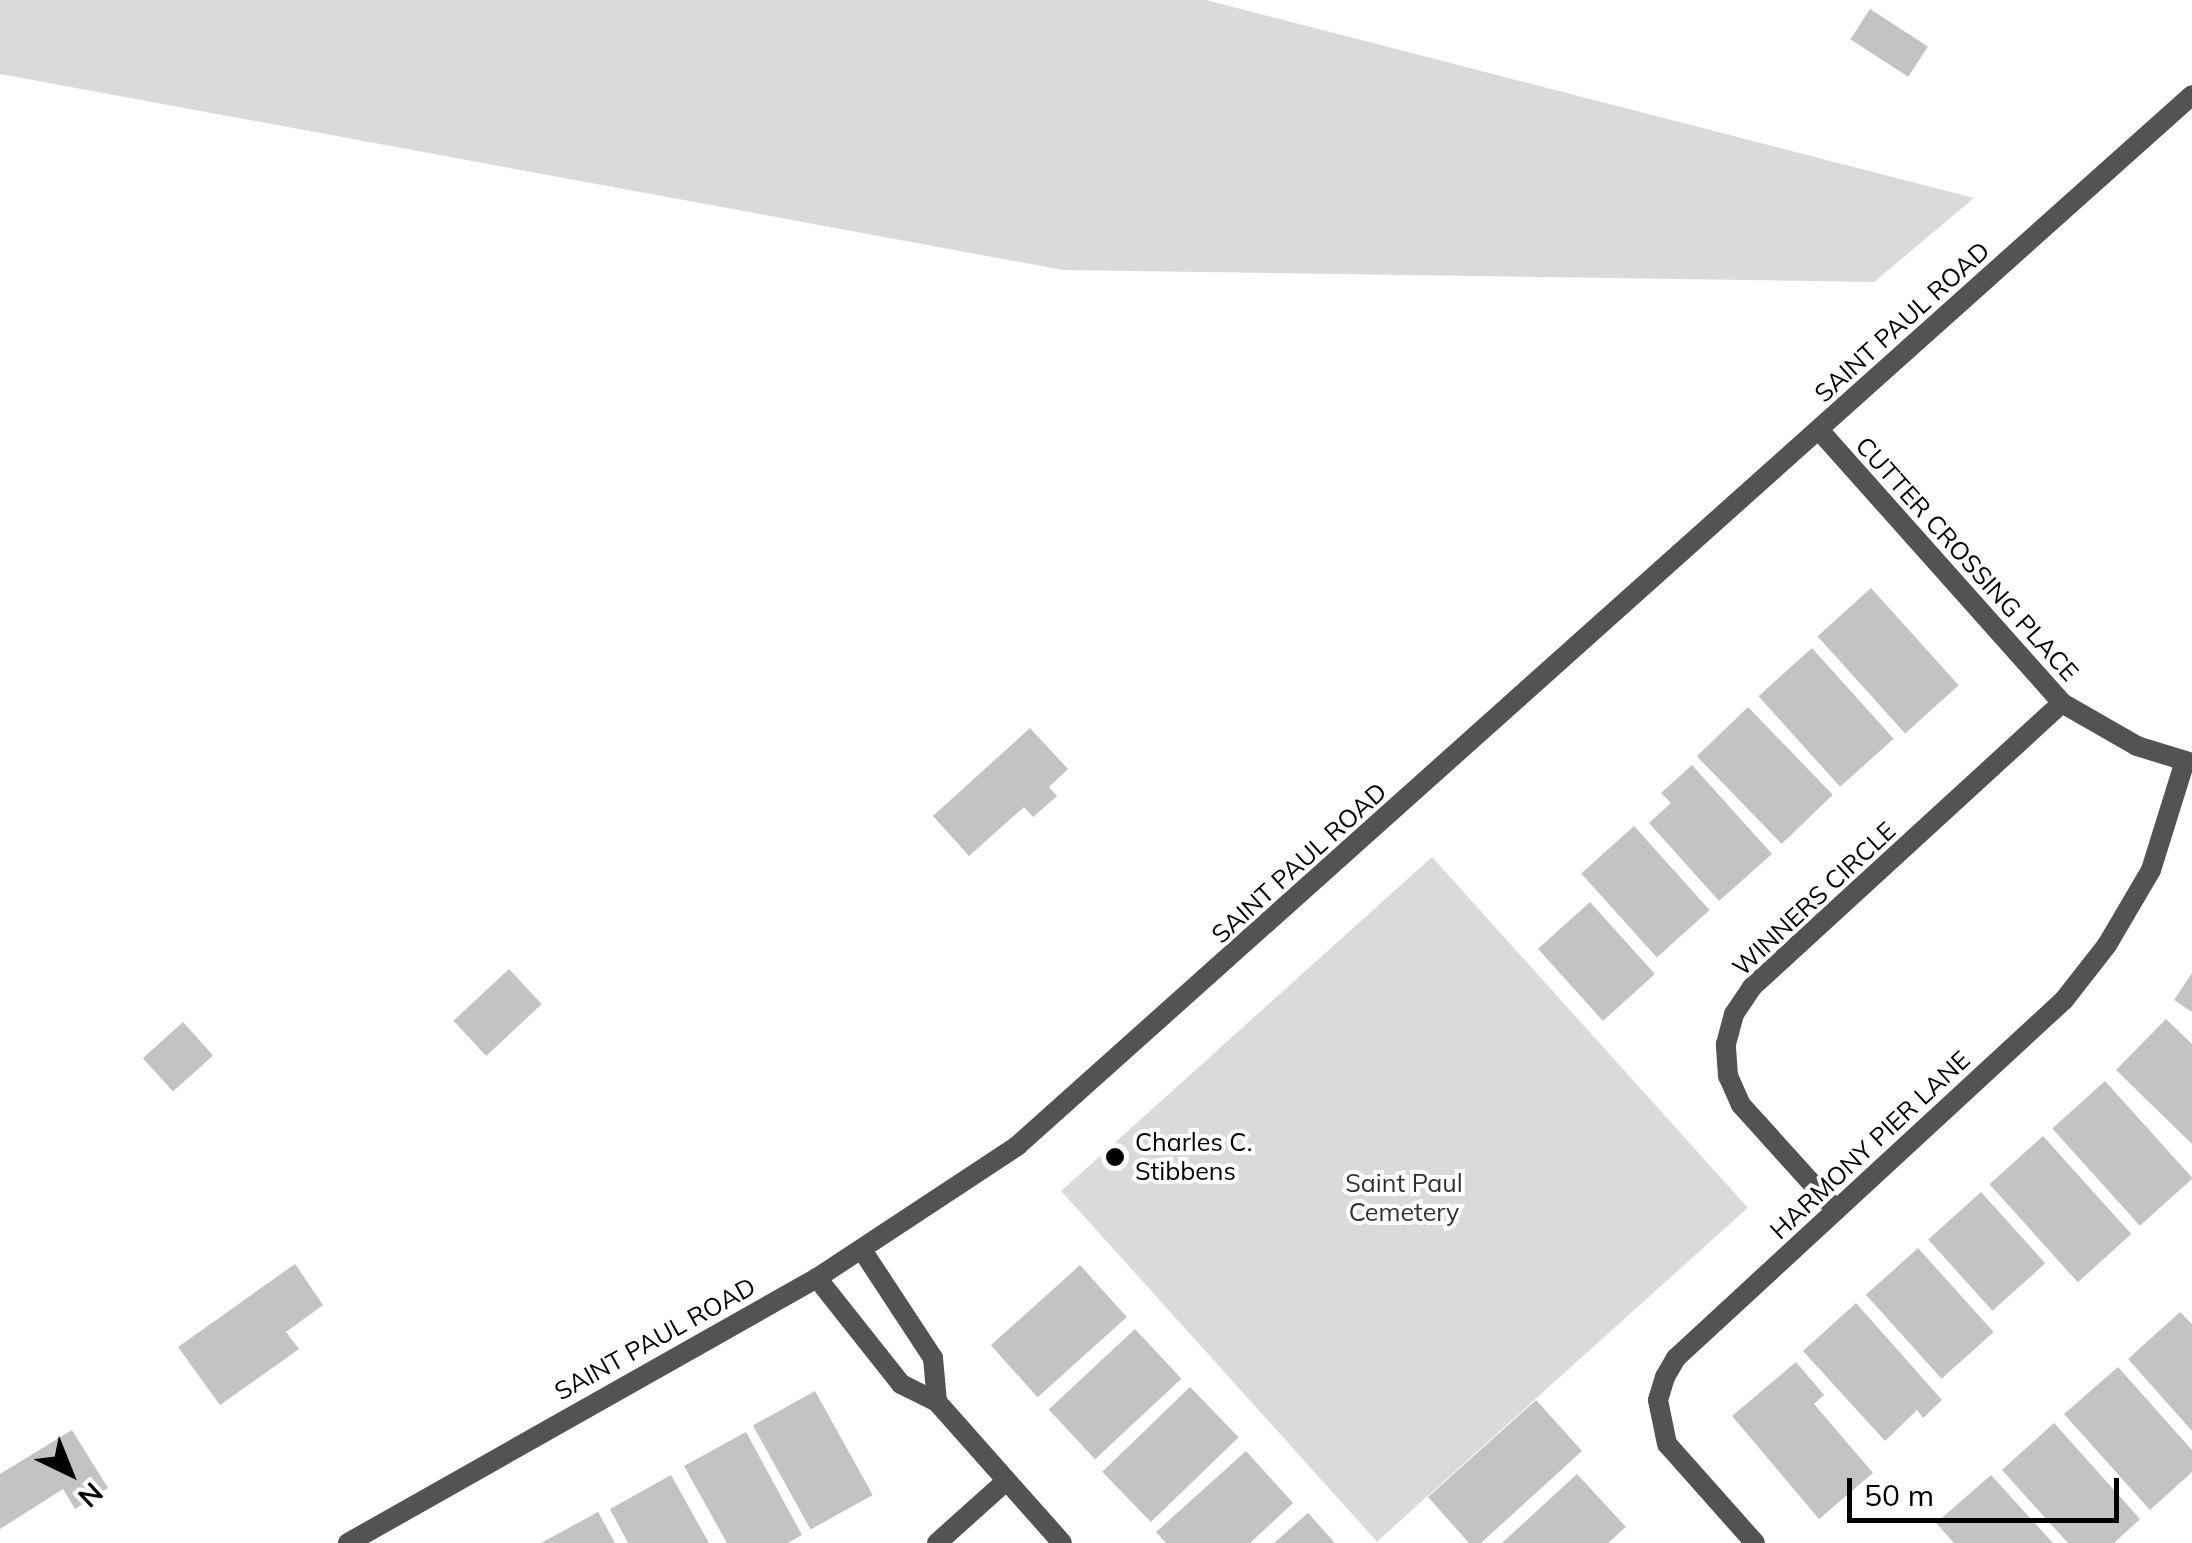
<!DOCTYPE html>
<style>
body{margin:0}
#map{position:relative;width:2192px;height:1543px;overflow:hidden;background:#fff;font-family:Mulish,sans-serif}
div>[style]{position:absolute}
.green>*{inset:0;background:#dadada;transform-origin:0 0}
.building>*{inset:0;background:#c3c3c3;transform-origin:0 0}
.minor>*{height:20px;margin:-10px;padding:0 10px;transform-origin:10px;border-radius:10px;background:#535353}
.tertiary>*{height:20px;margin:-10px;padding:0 10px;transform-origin:10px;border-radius:10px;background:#535353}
.dots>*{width:28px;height:28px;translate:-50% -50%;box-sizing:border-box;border:5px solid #fff;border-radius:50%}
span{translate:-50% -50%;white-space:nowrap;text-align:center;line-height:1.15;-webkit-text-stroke:8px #fff;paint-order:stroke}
.street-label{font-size:25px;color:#000}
.poi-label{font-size:25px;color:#000}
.left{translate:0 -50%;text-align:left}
.park-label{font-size:25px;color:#313131}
.north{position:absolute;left:20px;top:1423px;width:100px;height:100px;-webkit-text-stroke:8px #fff;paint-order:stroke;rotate:137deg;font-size:28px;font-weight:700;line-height:40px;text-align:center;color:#000}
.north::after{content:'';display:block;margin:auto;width:35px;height:45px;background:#000;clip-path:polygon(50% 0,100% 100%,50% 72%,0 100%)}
.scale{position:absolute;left:1847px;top:1478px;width:272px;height:45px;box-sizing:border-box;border:5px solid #000;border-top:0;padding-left:12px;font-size:30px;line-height:35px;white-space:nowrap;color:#000;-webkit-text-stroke:8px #fff;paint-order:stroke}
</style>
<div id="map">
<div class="green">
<div style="clip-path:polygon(0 0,1206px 0,1974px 198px,1874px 282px,1063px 270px,0 74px)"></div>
<div style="left:1432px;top:857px;width:472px;height:499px;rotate:48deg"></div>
</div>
<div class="building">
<div style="left:1870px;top:9px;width:69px;height:36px;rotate:33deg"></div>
<div style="left:1871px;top:588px;width:131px;height:72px;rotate:48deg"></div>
<div style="left:1812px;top:648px;width:122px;height:72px;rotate:48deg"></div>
<div style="left:1748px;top:707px;width:122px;height:71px;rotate:46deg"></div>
<div style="clip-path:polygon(1030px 728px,1068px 769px,1049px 787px,1057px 796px,1033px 817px,1024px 807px,969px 856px,933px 816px)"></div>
<div style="clip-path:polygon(1692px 765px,1772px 854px,1719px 901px,1649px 823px,1671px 803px,1661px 793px)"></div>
<div style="left:1634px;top:826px;width:113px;height:71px;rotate:48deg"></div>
<div style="left:1590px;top:902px;width:97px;height:70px;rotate:48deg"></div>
<div style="left:509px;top:969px;width:48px;height:76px;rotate:47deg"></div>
<div style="clip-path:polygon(2192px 973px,2192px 1012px,2174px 1000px)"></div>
<div style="clip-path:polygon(2166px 1019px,2192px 1044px,2192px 1144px,2116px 1070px)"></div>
<div style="left:183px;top:1022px;width:45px;height:54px;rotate:48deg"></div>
<div style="left:2105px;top:1081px;width:131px;height:71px;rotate:48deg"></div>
<div style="left:2043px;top:1136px;width:132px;height:72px;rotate:48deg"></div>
<div style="left:1981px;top:1192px;width:96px;height:71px;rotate:48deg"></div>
<div style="left:1918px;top:1248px;width:113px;height:70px;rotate:48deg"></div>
<div style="clip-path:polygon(295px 1264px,323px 1305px,286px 1332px,299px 1349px,220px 1405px,178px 1347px)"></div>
<div style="left:1080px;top:1265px;width:70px;height:120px;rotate:48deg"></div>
<div style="clip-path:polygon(1856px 1303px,1942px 1400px,1923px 1418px,1917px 1410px,1885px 1441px,1803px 1351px)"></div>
<div style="clip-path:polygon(2180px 1312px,2192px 1324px,2192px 1431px,2128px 1359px)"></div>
<div style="left:1135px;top:1329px;width:68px;height:118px;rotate:47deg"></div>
<div style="clip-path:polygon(1796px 1362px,1824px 1395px,1814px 1404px,1873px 1473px,1819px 1519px,1732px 1416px)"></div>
<div style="clip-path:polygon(2118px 1367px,2192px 1450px,2192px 1472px,2150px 1510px,2064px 1414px)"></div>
<div style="left:1190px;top:1387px;width:70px;height:122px;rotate:46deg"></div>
<div style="left:815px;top:1391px;width:119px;height:71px;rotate:61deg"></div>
<div style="clip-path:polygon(1536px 1400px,1582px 1451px,1481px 1543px,1469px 1543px,1428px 1497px)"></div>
<div style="clip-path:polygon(2054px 1423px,2140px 1519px,2114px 1543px,2068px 1543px,2002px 1470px)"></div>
<div style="clip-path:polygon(72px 1430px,108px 1488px,75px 1509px,63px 1489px,0 1529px,0 1474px)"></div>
<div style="clip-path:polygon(746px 1432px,802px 1535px,788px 1543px,727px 1543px,684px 1466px)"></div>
<div style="clip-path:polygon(1246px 1451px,1293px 1503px,1250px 1543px,1166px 1543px,1156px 1532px)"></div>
<div style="clip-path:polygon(1577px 1474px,1626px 1527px,1608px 1543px,1502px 1543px)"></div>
<div style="clip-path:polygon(671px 1475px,709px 1543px,628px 1543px,610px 1509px)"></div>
<div style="clip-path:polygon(1991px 1475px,2053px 1543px,1954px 1543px,1936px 1523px)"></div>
<div style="clip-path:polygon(598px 1512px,615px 1543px,541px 1543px)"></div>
<div style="clip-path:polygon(1308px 1513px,1335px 1543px,1274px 1543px)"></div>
</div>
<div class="minor">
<div style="left:1819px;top:430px;width:365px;rotate:48.3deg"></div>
<div style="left:2062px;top:703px;width:86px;rotate:29.8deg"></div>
<div style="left:2137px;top:746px;width:58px;rotate:17.2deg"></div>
<div style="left:1836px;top:1210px;width:142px;rotate:-132.1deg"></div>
<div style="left:1741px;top:1105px;width:32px;rotate:-114deg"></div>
<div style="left:1728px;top:1076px;width:32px;rotate:-94deg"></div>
<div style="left:1726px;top:1044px;width:31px;rotate:-75deg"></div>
<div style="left:1734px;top:1014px;width:32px;rotate:-56deg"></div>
<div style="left:1752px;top:987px;width:420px;rotate:-42.5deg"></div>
<div style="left:817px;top:1278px;width:135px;rotate:51.6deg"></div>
<div style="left:901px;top:1384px;width:40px;rotate:26.6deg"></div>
<div style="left:937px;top:1402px;width:44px;rotate:-95.2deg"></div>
<div style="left:933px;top:1358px;width:129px;rotate:-123.3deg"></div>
<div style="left:937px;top:1402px;width:188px;rotate:48.4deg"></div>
<div style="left:937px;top:1543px;width:93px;rotate:-41.9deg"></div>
<div style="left:1755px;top:1543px;width:132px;rotate:-131.6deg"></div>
<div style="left:1667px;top:1444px;width:45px;rotate:-101.6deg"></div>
<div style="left:1658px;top:1400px;width:24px;rotate:-73deg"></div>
<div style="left:1665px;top:1377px;width:22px;rotate:-60deg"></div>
<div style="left:1676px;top:1358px;width:528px;rotate:-42.7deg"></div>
<div style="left:2064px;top:1000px;width:70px;rotate:-52deg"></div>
<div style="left:2107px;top:945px;width:87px;rotate:-59.6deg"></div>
<div style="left:2151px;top:870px;width:114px;rotate:-72.7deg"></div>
</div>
<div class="tertiary">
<div style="left:348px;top:1543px;width:539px;rotate:-29.47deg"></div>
<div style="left:817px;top:1278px;width:240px;rotate:-33.4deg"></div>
<div style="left:1017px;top:1146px;width:1576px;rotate:-41.81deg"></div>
</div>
<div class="dots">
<div style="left:1115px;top:1157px;background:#000"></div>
</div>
<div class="street-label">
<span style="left:1902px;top:322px;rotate:-42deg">SAINT PAUL ROAD</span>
<span style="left:1967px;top:559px;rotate:48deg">CUTTER CROSSING PLACE</span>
<span style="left:1299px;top:863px;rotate:-42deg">SAINT PAUL ROAD</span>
<span style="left:1814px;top:899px;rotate:-43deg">WINNERS CIRCLE</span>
<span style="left:1870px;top:1145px;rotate:-43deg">HARMONY PIER LANE</span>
<span style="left:655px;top:1339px;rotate:-29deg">SAINT PAUL ROAD</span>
</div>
<div class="poi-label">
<span class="left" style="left:1135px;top:1157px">Charles C.<br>Stibbens</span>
</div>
<div class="park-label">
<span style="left:1404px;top:1198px">Saint Paul<br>Cemetery</span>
</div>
<div class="north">N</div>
<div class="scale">50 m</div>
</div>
